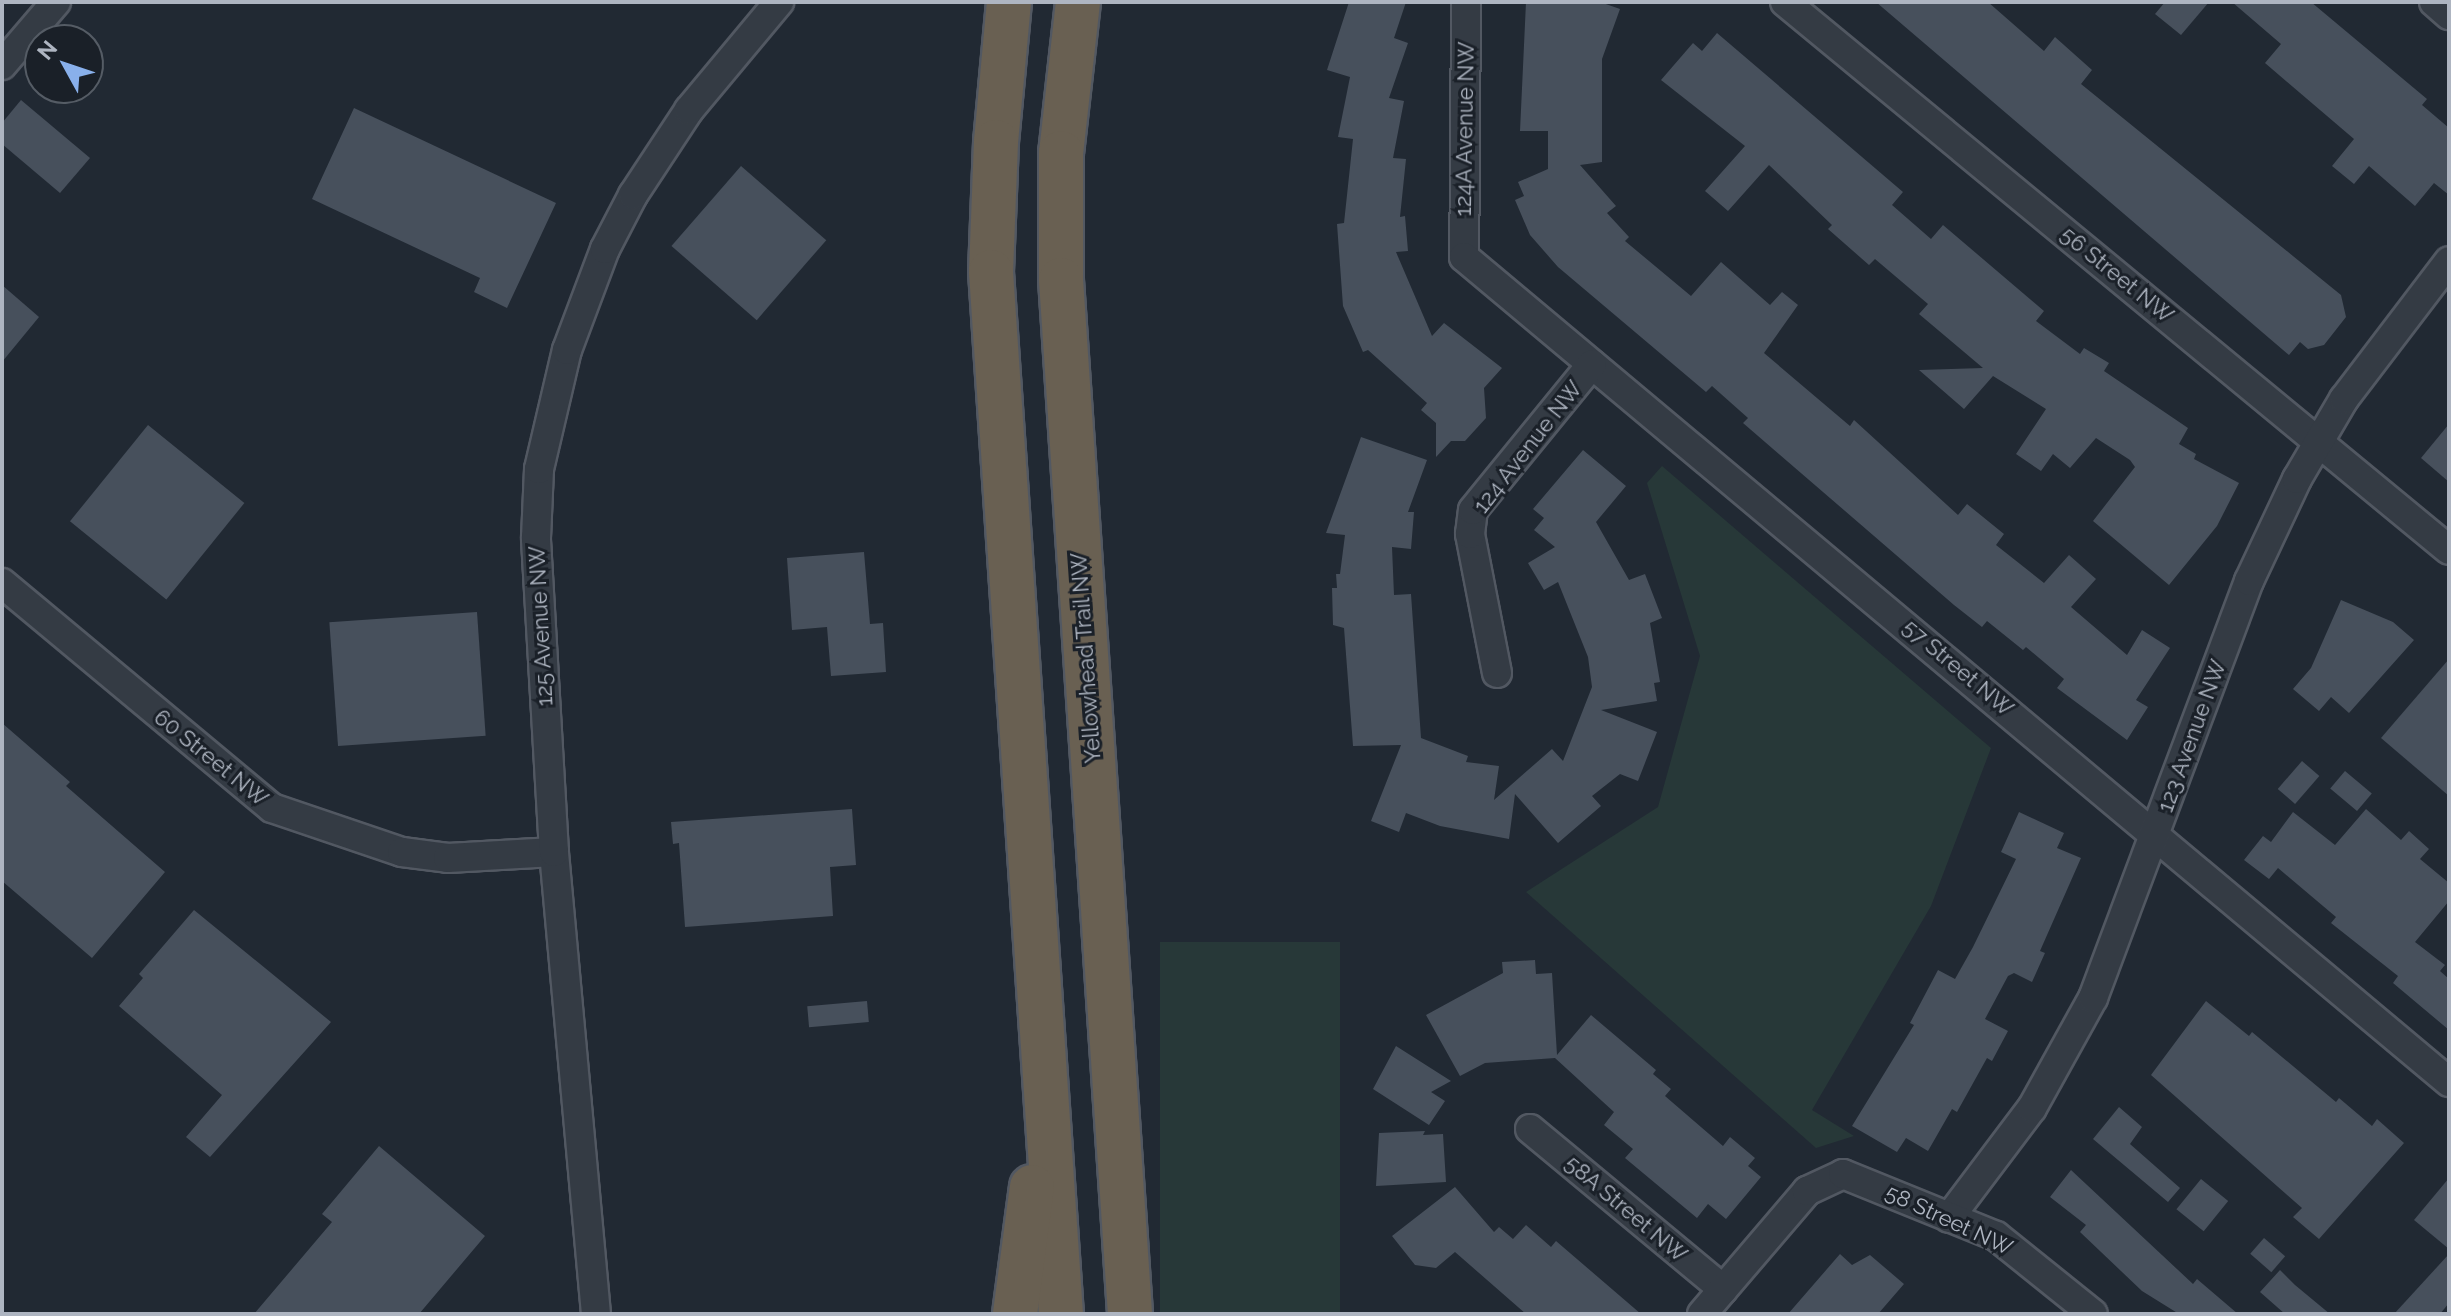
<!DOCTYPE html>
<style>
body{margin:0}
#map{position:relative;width:2451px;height:1316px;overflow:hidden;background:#212933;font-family:Raleway,sans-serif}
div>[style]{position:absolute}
.green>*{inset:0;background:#273838;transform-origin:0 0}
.building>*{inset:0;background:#47505c;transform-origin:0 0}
.roads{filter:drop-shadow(2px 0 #525862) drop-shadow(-2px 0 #525862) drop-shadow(0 2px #525862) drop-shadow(0 -2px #525862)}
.street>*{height:28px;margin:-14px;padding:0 14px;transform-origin:14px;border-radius:14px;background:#343b44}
.highway>*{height:44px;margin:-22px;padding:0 22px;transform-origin:22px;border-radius:22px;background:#696052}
span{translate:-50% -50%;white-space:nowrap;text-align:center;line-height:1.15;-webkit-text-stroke:6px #1a2028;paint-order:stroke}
.street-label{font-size:22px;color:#aeb5c1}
.frame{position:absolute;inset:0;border:4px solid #aeb5c1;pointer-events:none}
.north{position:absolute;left:24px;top:24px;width:80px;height:80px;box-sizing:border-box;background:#1a2028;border:2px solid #555c65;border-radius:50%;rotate:310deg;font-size:22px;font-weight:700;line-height:32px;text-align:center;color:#aeb5c1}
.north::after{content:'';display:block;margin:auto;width:28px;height:36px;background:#89b0eb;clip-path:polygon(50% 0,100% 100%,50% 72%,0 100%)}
</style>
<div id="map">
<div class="green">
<div style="clip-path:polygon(1662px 466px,1991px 748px,1931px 906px,1812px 1110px,1854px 1136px,1816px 1148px,1526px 892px,1658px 807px,1700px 656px,1647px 483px)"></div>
<div style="left:1160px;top:942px;width:180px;height:373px"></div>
</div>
<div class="building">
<div style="clip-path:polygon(1349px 2px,1406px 2px,1394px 38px,1408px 43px,1389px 98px,1404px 101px,1393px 158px,1406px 159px,1400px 217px,1405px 216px,1408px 251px,1396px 252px,1432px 336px,1444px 323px,1502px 368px,1484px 388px,1486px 418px,1465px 441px,1451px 441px,1436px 457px,1436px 423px,1421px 410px,1427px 403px,1368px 350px,1363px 352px,1343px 306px,1337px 224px,1344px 223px,1353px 139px,1338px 137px,1350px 77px,1327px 70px)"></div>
<div style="clip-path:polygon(1526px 2px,1600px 2px,1620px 9px,1602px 59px,1602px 162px,1580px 165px,1616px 206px,1607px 213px,1629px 237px,1625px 241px,1691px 296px,1721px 262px,1770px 305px,1782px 292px,1798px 305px,1764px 353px,1850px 426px,1854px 420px,1958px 515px,1967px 504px,2004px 534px,1996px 545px,2044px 583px,2069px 555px,2096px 579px,2071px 607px,2127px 655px,2142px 630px,2170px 648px,2136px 700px,2148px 707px,2127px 740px,2057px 688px,2064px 679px,2026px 647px,2023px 650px,1987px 621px,1982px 627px,1954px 605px,1743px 423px,1748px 418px,1712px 386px,1706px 392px,1558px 267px,1530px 235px,1515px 200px,1524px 196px,1518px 182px,1548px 169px,1548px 131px,1520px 131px)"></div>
<div style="clip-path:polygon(1876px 2px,1988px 2px,2044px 51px,2055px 37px,2092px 70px,2081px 84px,2341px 295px,2346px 317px,2324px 345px,2308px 349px,2300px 342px,2289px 355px)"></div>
<div style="clip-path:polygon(2165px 2px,2209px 2px,2181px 35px,2155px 14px)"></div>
<div style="clip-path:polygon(2232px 2px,2311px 2px,2427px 99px,2422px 105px,2449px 128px,2449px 195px,2434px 183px,2415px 206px,2369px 166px,2354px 184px,2332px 166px,2354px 139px,2265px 63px,2281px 44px)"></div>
<div style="clip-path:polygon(1717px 33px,1903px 192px,1892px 205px,1931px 239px,1943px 225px,2044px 311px,2036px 321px,2080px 354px,2084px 348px,2109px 363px,2104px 371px,2188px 428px,2179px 444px,2196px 454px,2194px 459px,2239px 483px,2217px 526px,2169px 585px,2093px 521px,2135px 467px,2130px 460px,2096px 438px,2070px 468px,2053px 454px,2041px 471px,2016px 454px,2046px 409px,1993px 376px,1964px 409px,1919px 370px,1983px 368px,1919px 314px,1928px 304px,1875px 259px,1869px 265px,1828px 229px,1832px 225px,1769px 165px,1728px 211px,1705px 191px,1745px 146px,1661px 80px,1693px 43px,1702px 51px)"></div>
<div style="clip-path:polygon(21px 100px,90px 158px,60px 193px,2px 144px,2px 123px)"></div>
<div style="clip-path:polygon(354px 108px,556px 203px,507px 308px,474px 292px,480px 278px,312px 199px)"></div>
<div style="left:741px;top:166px;width:113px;height:106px;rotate:41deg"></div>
<div style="clip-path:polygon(2px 285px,39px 317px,2px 362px)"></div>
<div style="clip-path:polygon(2449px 424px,2449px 482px,2421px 458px)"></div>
<div style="left:148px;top:425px;width:124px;height:124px;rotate:39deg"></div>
<div style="clip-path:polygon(1361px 437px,1427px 460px,1408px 512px,1414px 512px,1411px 549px,1392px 547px,1394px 595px,1411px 594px,1421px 738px,1468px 756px,1466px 762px,1499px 766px,1494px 800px,1552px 749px,1563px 761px,1592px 687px,1588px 657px,1558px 582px,1544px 590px,1528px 563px,1555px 547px,1534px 530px,1544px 518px,1533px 509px,1583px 450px,1626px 486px,1596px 522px,1629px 580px,1645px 574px,1662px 618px,1650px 623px,1660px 682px,1654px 683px,1657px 701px,1601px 710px,1657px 732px,1638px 781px,1620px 774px,1592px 796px,1601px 806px,1558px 843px,1515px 794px,1509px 839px,1440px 826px,1406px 813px,1399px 832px,1371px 821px,1401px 745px,1353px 746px,1344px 628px,1333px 625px,1332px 588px,1337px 588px,1336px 574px,1340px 574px,1345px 535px,1326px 533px)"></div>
<div style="clip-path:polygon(864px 552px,870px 624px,883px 623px,886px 672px,831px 676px,827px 627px,792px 630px,787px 558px)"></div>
<div style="clip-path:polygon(2341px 600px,2393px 622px,2414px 640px,2349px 713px,2331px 697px,2319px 711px,2293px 689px,2311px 668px)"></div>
<div style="left:477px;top:612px;width:124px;height:148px;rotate:86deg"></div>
<div style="clip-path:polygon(2449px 659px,2449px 796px,2381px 738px)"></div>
<div style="clip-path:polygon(2px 723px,70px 782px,66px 786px,165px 872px,92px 958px,2px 881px)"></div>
<div style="left:2302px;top:761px;width:23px;height:37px;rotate:41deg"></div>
<div style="left:2345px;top:771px;width:35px;height:23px;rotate:40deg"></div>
<div style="clip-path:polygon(852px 809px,856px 865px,830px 867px,833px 916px,685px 927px,679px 843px,673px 844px,671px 822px)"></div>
<div style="clip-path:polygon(2366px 809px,2401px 840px,2409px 831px,2429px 849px,2420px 859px,2449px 883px,2449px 901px,2415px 942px,2445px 965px,2440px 971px,2449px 979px,2449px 1030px,2393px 983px,2398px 976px,2331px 923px,2336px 917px,2278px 868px,2269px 879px,2244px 860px,2263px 836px,2271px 842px,2293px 812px,2335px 845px)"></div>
<div style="clip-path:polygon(2019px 812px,2064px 833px,2057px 848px,2081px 858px,2040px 951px,2045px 953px,2032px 982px,2014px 973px,2008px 976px,1985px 1019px,2008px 1031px,1992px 1061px,1987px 1058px,1957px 1112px,1952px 1109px,1928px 1151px,1906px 1138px,1897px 1152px,1852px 1126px,1914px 1025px,1910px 1023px,1938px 970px,1955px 979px,1973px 947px,2016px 859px,2001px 852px)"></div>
<div style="clip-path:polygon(194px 910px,331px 1022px,210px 1157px,186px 1137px,222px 1095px,119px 1006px,143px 978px,139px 974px)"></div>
<div style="clip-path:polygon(1535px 960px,1536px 974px,1552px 973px,1557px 1055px,1591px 1015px,1656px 1070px,1653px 1074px,1671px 1089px,1665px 1096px,1723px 1146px,1730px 1137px,1755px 1158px,1748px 1166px,1761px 1177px,1726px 1219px,1708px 1204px,1697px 1218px,1625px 1158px,1633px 1149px,1604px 1125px,1614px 1112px,1555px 1058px,1485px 1063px,1460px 1076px,1426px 1015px,1503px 973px,1502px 962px)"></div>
<div style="left:867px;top:1001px;width:21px;height:60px;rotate:85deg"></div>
<div style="clip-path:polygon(2206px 1001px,2249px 1036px,2252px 1032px,2336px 1102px,2339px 1098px,2372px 1126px,2377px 1119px,2404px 1143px,2319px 1239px,2293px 1217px,2302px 1208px,2151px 1075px)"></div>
<div style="clip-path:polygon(1396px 1046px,1451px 1081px,1431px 1092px,1445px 1101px,1429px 1125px,1373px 1089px)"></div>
<div style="clip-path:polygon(2119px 1107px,2142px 1127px,2130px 1144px,2180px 1188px,2168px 1202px,2093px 1139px)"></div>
<div style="clip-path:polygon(1425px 1131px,1423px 1135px,1443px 1134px,1446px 1182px,1376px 1186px,1379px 1133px)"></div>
<div style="clip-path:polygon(379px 1146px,485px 1236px,419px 1314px,254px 1314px,332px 1222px,322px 1214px)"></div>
<div style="clip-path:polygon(2071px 1170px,2193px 1284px,2197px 1279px,2238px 1314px,2179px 1314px,2142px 1291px,2080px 1232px,2086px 1225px,2050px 1197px)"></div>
<div style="clip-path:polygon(2449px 1178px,2449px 1249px,2414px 1220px)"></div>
<div style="left:2201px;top:1179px;width:35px;height:39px;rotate:39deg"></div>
<div style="clip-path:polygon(1455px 1187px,1494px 1232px,1499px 1227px,1513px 1239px,1526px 1225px,1551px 1247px,1556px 1241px,1641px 1314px,1526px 1314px,1455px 1252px,1436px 1268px,1415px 1265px,1392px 1236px)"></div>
<div style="left:2264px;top:1238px;width:28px;height:21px;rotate:41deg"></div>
<div style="clip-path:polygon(1840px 1254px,1852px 1265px,1870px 1255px,1904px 1284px,1878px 1314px,1788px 1314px)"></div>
<div style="clip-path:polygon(2449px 1254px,2449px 1303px,2440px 1314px,2394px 1314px)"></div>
<div style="clip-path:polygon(2280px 1270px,2295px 1285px,2330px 1314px,2285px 1314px,2260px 1292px)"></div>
</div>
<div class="roads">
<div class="street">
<div style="left:1466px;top:2px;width:255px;rotate:90.4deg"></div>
<div style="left:1464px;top:257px;width:1285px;rotate:39.95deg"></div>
<div style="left:1785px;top:2px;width:861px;rotate:39.53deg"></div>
<div style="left:2434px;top:2px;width:20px;rotate:41deg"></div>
<div style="left:2px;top:65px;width:83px;rotate:-49.4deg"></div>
<div style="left:2px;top:583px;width:351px;rotate:39.8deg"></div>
<div style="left:272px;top:808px;width:137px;rotate:18.7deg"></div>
<div style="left:402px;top:852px;width:46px;rotate:7.4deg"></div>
<div style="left:448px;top:858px;width:106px;rotate:-3.2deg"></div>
<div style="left:1497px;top:673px;width:142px;rotate:-101deg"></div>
<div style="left:1470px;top:534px;width:24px;rotate:-83deg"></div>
<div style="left:1473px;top:510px;width:188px;rotate:-50.8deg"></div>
<div style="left:1530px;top:1129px;width:251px;rotate:39.7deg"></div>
<div style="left:1949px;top:1218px;width:138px;rotate:-53deg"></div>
<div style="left:2032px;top:1108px;width:126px;rotate:-61deg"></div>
<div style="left:2093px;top:998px;width:445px;rotate:-69.5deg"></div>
<div style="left:2249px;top:581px;width:113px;rotate:-64.8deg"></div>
<div style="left:2297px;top:479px;width:93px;rotate:-59.6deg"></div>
<div style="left:2344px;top:399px;width:173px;rotate:-52.7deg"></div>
<div style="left:596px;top:1314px;width:464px;rotate:-95.2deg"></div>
<div style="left:554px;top:852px;width:315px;rotate:-93.3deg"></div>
<div style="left:536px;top:538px;width:69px;rotate:-87.5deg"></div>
<div style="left:539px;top:469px;width:122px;rotate:-76.8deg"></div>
<div style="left:567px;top:350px;width:108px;rotate:-69.4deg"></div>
<div style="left:605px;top:249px;width:61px;rotate:-62.6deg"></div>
<div style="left:633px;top:195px;width:102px;rotate:-56.6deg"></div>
<div style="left:689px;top:110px;width:141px;rotate:-50.2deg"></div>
<div style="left:1702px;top:1314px;width:162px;rotate:-49.5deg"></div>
<div style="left:1807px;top:1191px;width:40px;rotate:-25deg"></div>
<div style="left:1843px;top:1174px;width:165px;rotate:22.1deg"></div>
<div style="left:1996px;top:1236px;width:124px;rotate:38.8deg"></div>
</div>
<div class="highway">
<div style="left:1009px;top:2px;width:141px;rotate:95.3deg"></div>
<div style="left:996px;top:142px;width:130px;rotate:92.2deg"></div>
<div style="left:991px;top:272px;width:1044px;rotate:86.16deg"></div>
<div style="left:1078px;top:2px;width:152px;rotate:96.4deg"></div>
<div style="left:1061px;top:153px;width:127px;rotate:90deg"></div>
<div style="left:1061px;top:280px;width:1036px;rotate:86.18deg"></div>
<div style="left:1015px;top:1314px;width:128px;rotate:-82.4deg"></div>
</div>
</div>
<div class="street-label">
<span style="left:1465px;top:129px;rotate:-89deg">124A Avenue NW</span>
<span style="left:2117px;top:275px;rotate:39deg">56 Street NW</span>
<span style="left:1528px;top:447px;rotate:-52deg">124 Avenue NW</span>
<span style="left:541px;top:626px;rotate:-93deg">125 Avenue NW</span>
<span style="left:1086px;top:658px;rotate:-94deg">Yellowhead Trail NW</span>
<span style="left:1958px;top:668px;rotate:40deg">57 Street NW</span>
<span style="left:2192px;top:736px;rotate:-70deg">123 Avenue NW</span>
<span style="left:211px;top:758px;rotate:39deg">60 Street NW</span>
<span style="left:1626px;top:1209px;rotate:40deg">58A Street NW</span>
<span style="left:1949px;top:1220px;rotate:25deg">58 Street NW</span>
</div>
<div class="frame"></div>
<div class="north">N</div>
</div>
